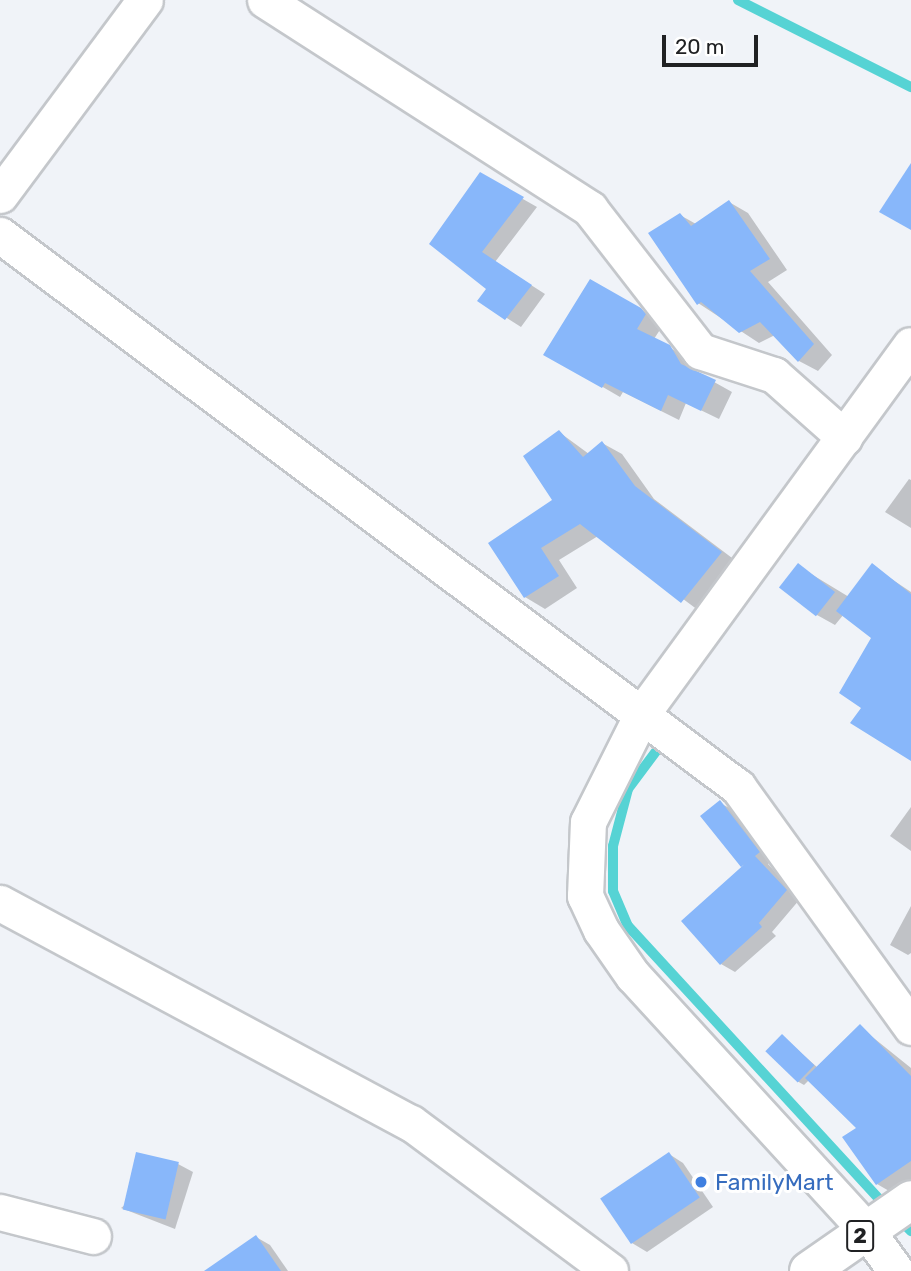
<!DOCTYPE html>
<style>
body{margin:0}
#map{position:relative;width:911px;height:1271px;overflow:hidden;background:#f0f3f8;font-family:Rubik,sans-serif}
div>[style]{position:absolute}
.shadow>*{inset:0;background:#0003}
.stream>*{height:10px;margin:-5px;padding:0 5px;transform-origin:5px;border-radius:5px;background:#56d3d4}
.building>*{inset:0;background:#88b7fa;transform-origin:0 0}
.roads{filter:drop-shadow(2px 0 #c4c7cb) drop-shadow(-2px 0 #c4c7cb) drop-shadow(0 2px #c4c7cb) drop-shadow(0 -2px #c4c7cb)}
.minor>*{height:35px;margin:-17.5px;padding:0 17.5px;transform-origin:17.5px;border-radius:17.5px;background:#fff}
.major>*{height:38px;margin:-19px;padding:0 19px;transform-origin:19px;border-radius:19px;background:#fff}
.dots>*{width:19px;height:19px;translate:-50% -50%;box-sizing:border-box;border:4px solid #fff;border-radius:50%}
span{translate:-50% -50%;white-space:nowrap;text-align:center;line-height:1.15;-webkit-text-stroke:6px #fff;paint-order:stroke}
.shield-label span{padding:2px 5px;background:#fff;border:2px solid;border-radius:5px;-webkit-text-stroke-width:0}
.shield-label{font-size:21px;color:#202123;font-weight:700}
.shop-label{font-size:23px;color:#366cbe}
.left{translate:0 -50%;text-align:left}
.scale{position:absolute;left:662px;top:35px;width:96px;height:32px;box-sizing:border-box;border:4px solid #202123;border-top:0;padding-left:9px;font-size:21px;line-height:24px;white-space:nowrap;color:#202123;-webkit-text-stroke:5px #fff;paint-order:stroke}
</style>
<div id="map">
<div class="shadow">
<div style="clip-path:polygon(481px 175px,537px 207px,495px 262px,545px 294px,521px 327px,480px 301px,489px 289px,431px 243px)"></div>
<div style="clip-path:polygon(729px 202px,748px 213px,787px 270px,768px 282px,832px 355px,818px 371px,799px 361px,775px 335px,759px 343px,698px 303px,680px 215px,696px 224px)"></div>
<div style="clip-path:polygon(590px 281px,659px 320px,663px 325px,654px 339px,688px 358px,698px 373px,732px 392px,719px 419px,686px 403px,679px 420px,623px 392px,620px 397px,546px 354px)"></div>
<div style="clip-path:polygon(559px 432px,589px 454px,602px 443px,622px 454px,654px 499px,740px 564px,702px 613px,598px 536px,559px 560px,577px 588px,545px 609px,525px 597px,490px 543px,554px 501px)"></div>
<div style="clip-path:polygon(909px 479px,911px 480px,911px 528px,885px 512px)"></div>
<div style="clip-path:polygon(798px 566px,849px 597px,872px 566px,911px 592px,911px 759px,863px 708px,874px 637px,844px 614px,835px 625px,817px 615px)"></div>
<div style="clip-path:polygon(720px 803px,735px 811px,773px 860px,768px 864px,800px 899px,772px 932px,776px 936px,735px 972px,721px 964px,744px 867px)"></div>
<div style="clip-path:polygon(911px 807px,911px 851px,890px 836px)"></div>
<div style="clip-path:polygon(911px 906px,911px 953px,908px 955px,890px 945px)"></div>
<div style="clip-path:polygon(860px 1027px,911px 1068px,911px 1185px,896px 1195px,877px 1184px,858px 1129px,809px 1080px,804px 1085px,797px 1081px,782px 1036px,818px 1068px)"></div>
<div style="clip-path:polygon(669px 1154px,683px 1163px,713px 1207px,647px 1252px,632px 1243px)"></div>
<div style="clip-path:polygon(178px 1164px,193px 1172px,175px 1229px,121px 1208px)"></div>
<div style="clip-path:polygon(256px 1237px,270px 1245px,288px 1271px,225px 1271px)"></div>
</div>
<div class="stream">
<div style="left:738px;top:0;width:194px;rotate:26.7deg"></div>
<div style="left:652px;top:740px;width:10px;rotate:37deg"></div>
<div style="left:660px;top:746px;width:54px;rotate:126.7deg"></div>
<div style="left:628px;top:789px;width:59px;rotate:104.7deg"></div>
<div style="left:613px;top:846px;width:45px;rotate:90deg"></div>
<div style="left:613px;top:891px;width:38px;rotate:67deg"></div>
<div style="left:628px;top:926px;width:381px;rotate:47.4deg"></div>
<div style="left:897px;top:1217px;width:20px;rotate:45deg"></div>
</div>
<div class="building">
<div style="clip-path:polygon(911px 163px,911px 230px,879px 212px)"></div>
<div style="clip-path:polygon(480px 172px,524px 197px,482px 252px,532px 285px,505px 320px,477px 301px,486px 289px,429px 244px)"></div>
<div style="clip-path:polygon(729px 200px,770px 259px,750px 271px,814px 344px,798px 362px,760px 322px,739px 333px,701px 302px,697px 305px,648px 233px,680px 213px,691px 226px)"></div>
<div style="clip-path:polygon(590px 279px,641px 308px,646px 314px,637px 329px,670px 345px,681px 364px,716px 380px,701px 411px,668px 395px,661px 411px,605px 383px,602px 388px,543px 355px)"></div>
<div style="clip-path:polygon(559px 430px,583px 457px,602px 441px,635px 486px,722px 552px,681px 603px,580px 524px,541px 548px,559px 576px,524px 598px,488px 543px,552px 500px,523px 456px)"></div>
<div style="left:798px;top:563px;width:47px;height:31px;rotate:38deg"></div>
<div style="clip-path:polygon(872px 563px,911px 594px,911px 761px,850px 723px,861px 708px,839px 693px,871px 638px,836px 611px)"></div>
<div style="clip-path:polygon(720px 800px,760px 852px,755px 856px,787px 890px,759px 923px,762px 927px,720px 965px,681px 921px,748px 861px,741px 867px,700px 816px)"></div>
<div style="clip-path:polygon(860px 1024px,911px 1076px,911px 1161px,876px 1185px,842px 1137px,856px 1128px,805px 1078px)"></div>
<div style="left:782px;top:1034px;width:45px;height:24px;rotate:44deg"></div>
<div style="left:136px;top:1152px;width:44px;height:59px;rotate:13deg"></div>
<div style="left:669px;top:1152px;width:55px;height:83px;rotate:56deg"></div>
<div style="clip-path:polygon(256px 1235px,281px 1271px,204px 1271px)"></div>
</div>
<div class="roads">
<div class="minor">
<div style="left:265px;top:0;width:386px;rotate:32.7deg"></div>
<div style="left:590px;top:209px;width:180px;rotate:52.2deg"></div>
<div style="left:700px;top:351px;width:78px;rotate:18deg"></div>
<div style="left:774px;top:375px;width:94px;rotate:41.5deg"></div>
<div style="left:0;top:195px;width:243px;rotate:-53.4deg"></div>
<div style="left:0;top:235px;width:922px;rotate:36.8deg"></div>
<div style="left:738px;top:787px;width:296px;rotate:54.2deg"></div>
<div style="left:0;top:903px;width:466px;rotate:28.2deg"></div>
<div style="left:411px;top:1123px;width:248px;rotate:36.6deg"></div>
<div style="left:0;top:1212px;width:96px;rotate:14.5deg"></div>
<div style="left:896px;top:1271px;width:49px;rotate:-125.9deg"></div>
<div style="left:867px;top:1231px;width:346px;rotate:-132.5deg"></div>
<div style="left:633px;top:976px;width:56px;rotate:-124.8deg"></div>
<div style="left:601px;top:930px;width:38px;rotate:-115deg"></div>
<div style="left:585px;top:896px;width:74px;rotate:-87.7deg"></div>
<div style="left:588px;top:822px;width:123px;rotate:-63.4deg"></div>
<div style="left:643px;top:712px;width:454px;rotate:-53.9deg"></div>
</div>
<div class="major">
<div style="left:809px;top:1271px;width:124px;rotate:-34.8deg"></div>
</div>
</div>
<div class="dots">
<div style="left:701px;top:1182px;background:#3f7fe0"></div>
</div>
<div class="shield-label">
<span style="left:860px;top:1236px">2</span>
</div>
<div class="shop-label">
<span class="left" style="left:715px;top:1182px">FamilyMart</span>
</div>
<div class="scale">20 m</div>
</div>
